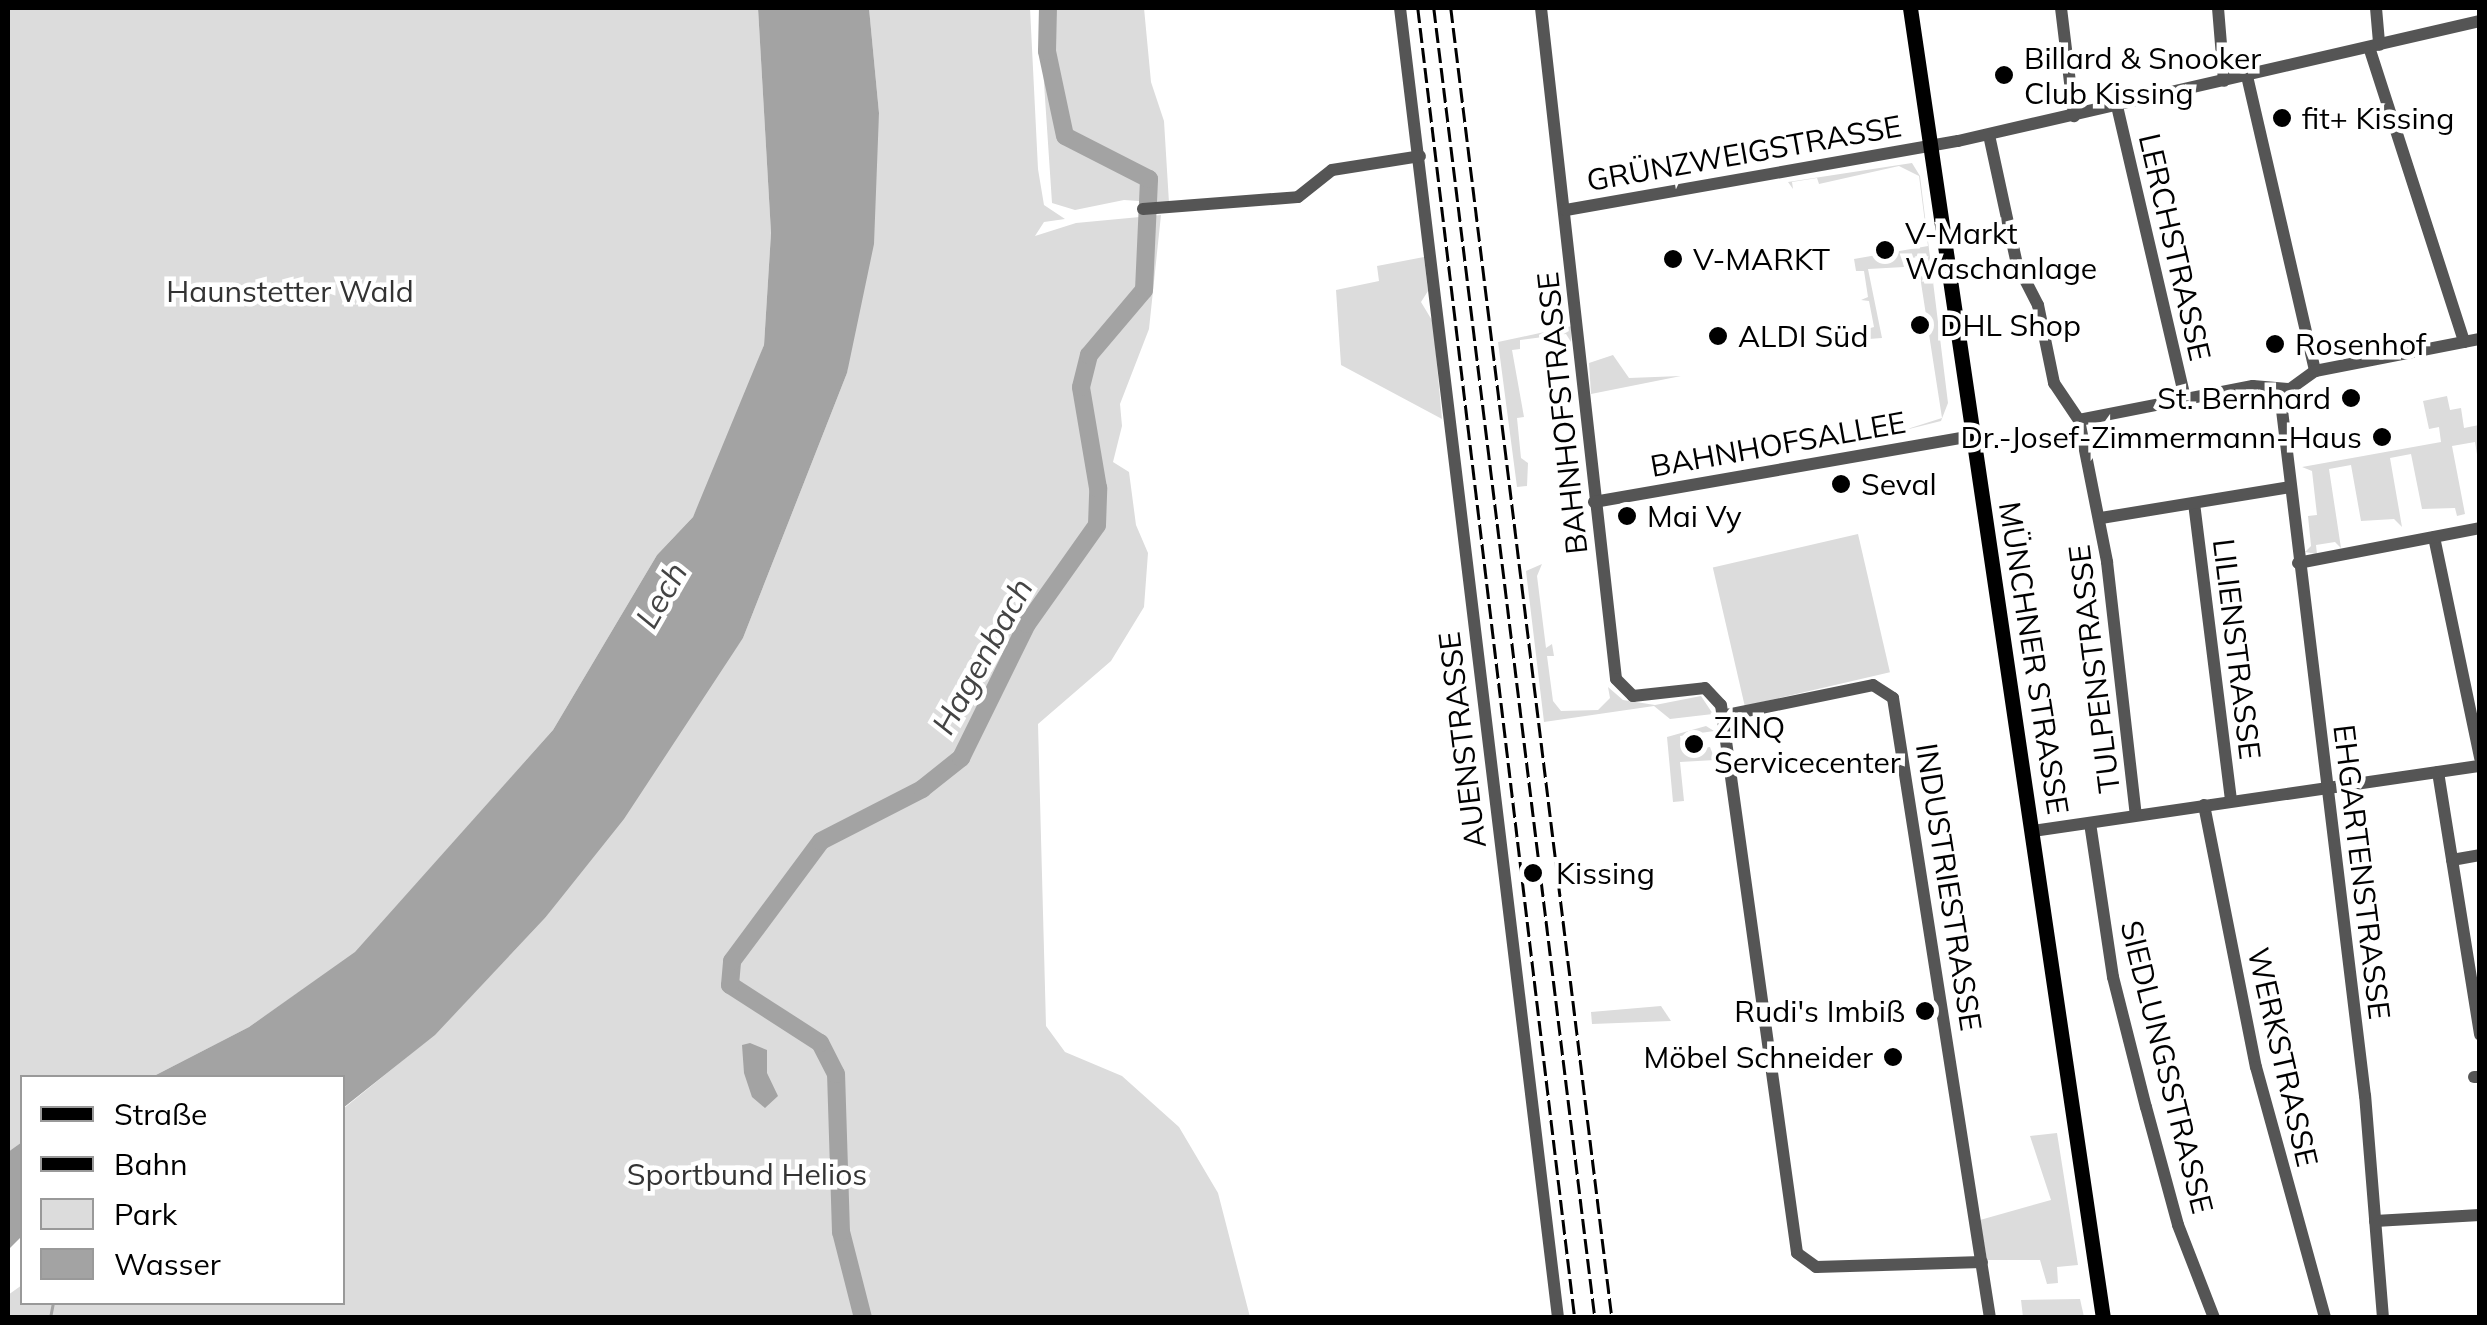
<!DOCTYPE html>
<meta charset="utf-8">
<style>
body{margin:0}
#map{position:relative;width:2487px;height:1325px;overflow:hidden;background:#fff;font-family:Mulish,sans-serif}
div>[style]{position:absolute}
.green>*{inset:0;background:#dcdcdc;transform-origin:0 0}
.water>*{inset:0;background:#a3a3a3}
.stream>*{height:2.5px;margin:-1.25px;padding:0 1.25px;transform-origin:1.25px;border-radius:1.25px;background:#a3a3a3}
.river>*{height:18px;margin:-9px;padding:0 9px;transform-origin:9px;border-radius:9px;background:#a3a3a3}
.minor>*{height:12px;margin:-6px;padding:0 6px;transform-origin:6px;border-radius:6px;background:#555}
.major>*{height:15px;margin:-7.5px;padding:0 7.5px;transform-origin:7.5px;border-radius:7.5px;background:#000}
.rail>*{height:2.5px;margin-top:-1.25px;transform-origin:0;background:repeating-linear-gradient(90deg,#000 0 15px,transparent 0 20px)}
.dots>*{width:28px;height:28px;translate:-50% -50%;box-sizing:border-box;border:5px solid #fff;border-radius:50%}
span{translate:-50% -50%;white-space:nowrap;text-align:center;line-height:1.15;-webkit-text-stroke:9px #fff;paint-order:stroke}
.poi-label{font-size:30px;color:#000}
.left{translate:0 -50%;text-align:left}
.right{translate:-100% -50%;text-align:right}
.street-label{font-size:30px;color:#000}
.park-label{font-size:30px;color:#333}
.water-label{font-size:32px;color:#444;font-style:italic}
.frame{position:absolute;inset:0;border:10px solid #000;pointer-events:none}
.legend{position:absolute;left:20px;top:1075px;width:325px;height:230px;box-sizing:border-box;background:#fff;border:2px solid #999;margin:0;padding:12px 18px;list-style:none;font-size:30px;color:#000}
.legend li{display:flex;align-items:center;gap:20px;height:50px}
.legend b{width:50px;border:2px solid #999}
</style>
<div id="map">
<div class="green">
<div style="clip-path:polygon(8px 8px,758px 8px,771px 233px,764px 345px,731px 438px,693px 517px,657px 555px,553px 730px,355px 953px,249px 1027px,152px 1077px,22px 1078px,22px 1142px,8px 1152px)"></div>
<div style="clip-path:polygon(869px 8px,1030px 8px,1038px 169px,1044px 205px,1065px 219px,1044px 222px,1035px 236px,1076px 223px,1161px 215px,1149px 329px,1120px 404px,1122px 426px,1113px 462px,1129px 472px,1136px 525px,1148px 553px,1144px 607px,1111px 661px,1038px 724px,1046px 1026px,1065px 1052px,1122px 1076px,1179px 1127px,1218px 1193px,1250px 1317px,8px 1318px,8px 1295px,22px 1285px,22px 1302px,342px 1302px,343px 1109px,435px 1034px,545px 918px,743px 638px,847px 373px,879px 113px)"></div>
<div style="clip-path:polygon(1039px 8px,1045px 8px,1045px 50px,1062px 140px,1096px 157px,1104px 152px,1071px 139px,1065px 129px,1053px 72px,1051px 8px,1144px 8px,1151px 82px,1164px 121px,1169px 203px,1124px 200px,1075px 210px,1052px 203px)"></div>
<div style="clip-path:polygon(1912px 163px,1920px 176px,1948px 403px,1941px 421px,1901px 431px,1942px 418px,1917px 257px,1903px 260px,1904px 267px,1868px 269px,1882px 338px,1842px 341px,1868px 337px,1867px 329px,1874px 327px,1869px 301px,1861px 300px,1868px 297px,1864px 271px,1856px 271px,1854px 259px,1928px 246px,1919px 176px,1899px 166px,1819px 184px,1817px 178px,1792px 182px,1793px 189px,1788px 182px)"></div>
<div style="clip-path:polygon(1424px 257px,1428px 291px,1421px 302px,1433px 322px,1442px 419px,1341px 365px,1336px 290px,1379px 281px,1377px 266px)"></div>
<div style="clip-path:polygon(1572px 326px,1571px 342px,1566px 334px,1520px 340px,1520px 349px,1512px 350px,1524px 417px,1517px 418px,1521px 458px,1528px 463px,1527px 486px,1517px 487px,1498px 342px)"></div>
<div style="clip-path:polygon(1613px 355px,1629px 378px,1681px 376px,1591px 394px,1589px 363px)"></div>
<div style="clip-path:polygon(2447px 396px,2450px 410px,2461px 408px,2464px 428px,2479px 425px,2479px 467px,2475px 442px,2452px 446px,2465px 514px,2457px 516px,2455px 508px,2422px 509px,2411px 454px,2390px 458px,2402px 527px,2394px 519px,2361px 521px,2351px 465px,2329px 469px,2341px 548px,2335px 542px,2316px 545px,2317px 554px,2305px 552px,2311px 546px,2308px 516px,2317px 515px,2312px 471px,2302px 467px,2441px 442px,2439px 427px,2429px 429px,2423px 401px)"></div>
<div style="left:1858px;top:534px;width:142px;height:149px;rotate:77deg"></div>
<div style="clip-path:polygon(1542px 564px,1537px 576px,1546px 648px,1552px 644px,1554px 656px,1547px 656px,1553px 701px,1561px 711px,1598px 710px,1610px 698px,1608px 687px,1623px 700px,1655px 705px,1701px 696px,1713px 714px,1670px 719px,1654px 706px,1544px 722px,1526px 571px)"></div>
<div style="clip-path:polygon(1706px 726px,1714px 731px,1680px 736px,1682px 751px,1710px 747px,1715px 760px,1680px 762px,1684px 801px,1673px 802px,1667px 737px)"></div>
<div style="clip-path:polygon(1661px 1006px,1671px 1021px,1592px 1024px,1591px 1012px)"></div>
<div style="clip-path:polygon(2057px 1133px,2078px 1265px,2057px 1267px,2058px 1283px,2047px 1284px,2040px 1260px,1987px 1260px,1980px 1220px,2051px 1200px,2030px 1136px)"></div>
<div style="clip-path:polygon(2080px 1299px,2084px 1317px,2023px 1317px,2021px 1300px)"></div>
</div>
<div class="water">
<div style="clip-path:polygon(758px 8px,869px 8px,879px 113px,874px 244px,847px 373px,743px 638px,624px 819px,545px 918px,435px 1035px,343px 1108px,342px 1078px,152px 1077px,249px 1027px,355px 952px,553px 730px,657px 555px,693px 517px,764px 345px,771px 233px)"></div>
<div style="clip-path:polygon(750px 1043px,767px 1050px,767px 1073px,778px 1096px,765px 1108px,752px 1097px,744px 1073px,742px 1045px)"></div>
<div style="clip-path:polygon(22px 1142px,22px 1236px,8px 1250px,8px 1152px)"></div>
</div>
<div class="stream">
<div style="left:50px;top:1318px;width:16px;rotate:-79deg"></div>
</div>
<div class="river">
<div style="left:863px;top:1318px;width:89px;rotate:-104.3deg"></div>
<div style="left:841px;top:1232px;width:158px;rotate:-91.8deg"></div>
<div style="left:836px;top:1074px;width:35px;rotate:-117deg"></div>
<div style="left:820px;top:1043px;width:107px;rotate:-147.2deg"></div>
<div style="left:730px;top:985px;width:24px;rotate:-85deg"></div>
<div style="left:732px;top:961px;width:149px;rotate:-53.4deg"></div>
<div style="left:821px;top:841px;width:114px;rotate:-27.2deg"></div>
<div style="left:922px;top:789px;width:50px;rotate:-38.5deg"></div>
<div style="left:961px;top:758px;width:149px;rotate:-63.8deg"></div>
<div style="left:1027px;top:624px;width:121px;rotate:-54.7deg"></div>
<div style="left:1097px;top:525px;width:37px;rotate:-88deg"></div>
<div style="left:1098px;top:488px;width:102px;rotate:-99.6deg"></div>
<div style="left:1081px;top:387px;width:33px;rotate:-76deg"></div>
<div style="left:1089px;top:355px;width:85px;rotate:-49.8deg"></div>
<div style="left:1144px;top:290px;width:111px;rotate:-87.4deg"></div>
<div style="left:1149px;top:179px;width:94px;rotate:-152.9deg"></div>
<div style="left:1065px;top:136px;width:87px;rotate:-102deg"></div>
<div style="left:1047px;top:51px;width:43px;rotate:-88.7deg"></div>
</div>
<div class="minor">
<div style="left:1400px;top:8px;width:1319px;rotate:83.12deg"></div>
<div style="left:1541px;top:8px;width:675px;rotate:83.62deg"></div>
<div style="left:1616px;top:679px;width:24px;rotate:45deg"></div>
<div style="left:1633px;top:696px;width:72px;rotate:-6.3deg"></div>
<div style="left:1705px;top:688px;width:23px;rotate:47deg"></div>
<div style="left:1721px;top:705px;width:553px;rotate:82.1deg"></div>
<div style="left:1797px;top:1253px;width:24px;rotate:36deg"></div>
<div style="left:1816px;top:1267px;width:166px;rotate:-1.7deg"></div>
<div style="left:2061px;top:8px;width:109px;rotate:83.1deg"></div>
<div style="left:2218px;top:8px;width:73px;rotate:85.3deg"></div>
<div style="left:2376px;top:8px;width:37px;rotate:85deg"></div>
<div style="left:2369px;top:47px;width:310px;rotate:72.1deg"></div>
<div style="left:2247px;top:76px;width:303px;rotate:77deg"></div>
<div style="left:2117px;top:106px;width:301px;rotate:76.9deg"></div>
<div style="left:1989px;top:135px;width:132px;rotate:77.8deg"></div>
<div style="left:2017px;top:264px;width:46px;rotate:62.9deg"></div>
<div style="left:2038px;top:305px;width:80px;rotate:78.4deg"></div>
<div style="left:2054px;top:383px;width:45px;rotate:56deg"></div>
<div style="left:2079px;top:420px;width:177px;rotate:-11.1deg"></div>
<div style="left:2253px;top:386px;width:37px;rotate:5deg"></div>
<div style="left:1143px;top:209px;width:155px;rotate:-4.4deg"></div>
<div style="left:1298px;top:197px;width:43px;rotate:-38.5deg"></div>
<div style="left:1332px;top:170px;width:89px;rotate:-9deg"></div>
<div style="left:1566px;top:210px;width:398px;rotate:-10deg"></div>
<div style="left:1958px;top:141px;width:536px;rotate:-12.95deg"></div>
<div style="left:2079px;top:420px;width:145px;rotate:78.8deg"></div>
<div style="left:2107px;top:562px;width:255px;rotate:83.5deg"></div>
<div style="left:1594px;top:502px;width:383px;rotate:-9.9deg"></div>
<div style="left:2194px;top:503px;width:300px;rotate:82.9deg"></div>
<div style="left:2101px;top:518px;width:192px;rotate:-9.3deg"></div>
<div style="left:2434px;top:537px;width:226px;rotate:78.2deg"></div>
<div style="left:2298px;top:563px;width:185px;rotate:-10.9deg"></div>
<div style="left:1722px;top:716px;width:154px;rotate:-11.6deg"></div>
<div style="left:1873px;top:685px;width:24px;rotate:33deg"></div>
<div style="left:1893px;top:698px;width:628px;rotate:81.11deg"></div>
<div style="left:2438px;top:772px;width:266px;rotate:80.9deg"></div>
<div style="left:2204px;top:805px;width:267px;rotate:78.8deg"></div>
<div style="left:2256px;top:1067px;width:260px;rotate:74.6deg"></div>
<div style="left:2090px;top:823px;width:156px;rotate:81.5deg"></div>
<div style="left:2113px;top:977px;width:134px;rotate:75.8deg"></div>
<div style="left:2146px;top:1107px;width:122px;rotate:74.8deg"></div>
<div style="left:2178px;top:1225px;width:100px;rotate:68.8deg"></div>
<div style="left:2033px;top:831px;width:452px;rotate:-8.3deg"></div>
<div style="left:2452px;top:860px;width:28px;rotate:-10deg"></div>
<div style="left:2474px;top:1077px;width:6px"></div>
<div style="left:2375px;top:1221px;width:105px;rotate:-3.3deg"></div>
<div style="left:2383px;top:1318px;width:223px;rotate:-94.6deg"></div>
<div style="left:2365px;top:1096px;width:691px;rotate:-96.9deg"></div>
<div style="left:2282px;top:410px;width:22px;rotate:-69deg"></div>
<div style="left:2290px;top:389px;width:31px;rotate:-36deg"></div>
<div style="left:2315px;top:371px;width:168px;rotate:-11deg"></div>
</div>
<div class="major">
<div style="left:1910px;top:8px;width:1324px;rotate:81.62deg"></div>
</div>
<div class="rail">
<div style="left:1418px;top:8px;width:1319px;rotate:83.17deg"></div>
<div style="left:1434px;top:8px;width:1320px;rotate:82.99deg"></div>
<div style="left:1451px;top:8px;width:1320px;rotate:82.99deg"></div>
</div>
<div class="dots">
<div style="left:2004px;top:75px;background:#000"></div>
<div style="left:2282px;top:118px;background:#000"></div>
<div style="left:1885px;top:250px;background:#000"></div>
<div style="left:1673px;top:259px;background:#000"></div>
<div style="left:1920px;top:325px;background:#000"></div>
<div style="left:1718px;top:336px;background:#000"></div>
<div style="left:2275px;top:344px;background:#000"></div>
<div style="left:2351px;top:398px;background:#000"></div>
<div style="left:2382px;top:437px;background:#000"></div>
<div style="left:1841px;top:484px;background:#000"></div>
<div style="left:1627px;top:516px;background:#000"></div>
<div style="left:1694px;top:744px;background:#000"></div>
<div style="left:1533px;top:873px;background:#000"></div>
<div style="left:1925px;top:1011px;background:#000"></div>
<div style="left:1893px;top:1057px;background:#000"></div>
</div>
<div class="poi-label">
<span class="left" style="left:2024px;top:75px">Billard &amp; Snooker<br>Club Kissing</span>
<span class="left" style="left:2302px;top:118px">fit+ Kissing</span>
<span class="left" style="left:1905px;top:250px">V-Markt<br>Waschanlage</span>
<span class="left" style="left:1693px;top:259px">V-MARKT</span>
<span class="left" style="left:1940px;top:325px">DHL Shop</span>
<span class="left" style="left:1738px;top:336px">ALDI Süd</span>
<span class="left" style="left:2295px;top:344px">Rosenhof</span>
<span class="right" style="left:2331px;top:398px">St. Bernhard</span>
<span class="right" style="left:2362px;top:437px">Dr.-Josef-Zimmermann-Haus</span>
<span class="left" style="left:1861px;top:484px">Seval</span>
<span class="left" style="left:1647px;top:516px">Mai Vy</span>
<span class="left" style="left:1714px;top:744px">ZINQ<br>Servicecenter</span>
<span class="left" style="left:1556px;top:873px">Kissing</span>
<span class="right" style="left:1905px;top:1011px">Rudi's Imbiß</span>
<span class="right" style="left:1873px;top:1057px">Möbel Schneider</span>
</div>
<div class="street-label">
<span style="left:1744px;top:153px;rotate:-10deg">GRÜNZWEIGSTRASSE</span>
<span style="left:2175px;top:247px;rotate:77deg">LERCHSTRASSE</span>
<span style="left:1562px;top:413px;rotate:-96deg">BAHNHOFSTRASSE</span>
<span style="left:1778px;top:444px;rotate:-10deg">BAHNHOFSALLEE</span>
<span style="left:2237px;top:649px;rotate:83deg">LILIENSTRASSE</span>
<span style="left:2034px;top:658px;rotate:81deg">MÜNCHNER STRASSE</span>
<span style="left:2094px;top:669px;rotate:-97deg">TULPENSTRASSE</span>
<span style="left:1462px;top:740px;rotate:-97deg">AUENSTRASSE</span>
<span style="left:2362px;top:872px;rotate:83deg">EHGARTENSTRASSE</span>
<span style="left:1949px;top:887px;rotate:81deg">INDUSTRIESTRASSE</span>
<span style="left:2283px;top:1057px;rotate:77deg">WERKSTRASSE</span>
<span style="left:2167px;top:1067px;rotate:76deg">SIEDLUNGSSTRASSE</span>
</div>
<div class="park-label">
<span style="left:290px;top:291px">Haunstetter Wald</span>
<span style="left:747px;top:1174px">Sportbund Helios</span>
</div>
<div class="water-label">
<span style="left:661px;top:595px;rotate:-60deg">Lech</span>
<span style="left:982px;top:656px;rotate:-61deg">Hagenbach</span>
</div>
<div class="frame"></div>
<ul class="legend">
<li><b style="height:12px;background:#000"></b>Straße</li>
<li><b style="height:12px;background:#000"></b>Bahn</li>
<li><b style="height:28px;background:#dcdcdc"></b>Park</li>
<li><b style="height:28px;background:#a3a3a3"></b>Wasser</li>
</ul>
</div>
